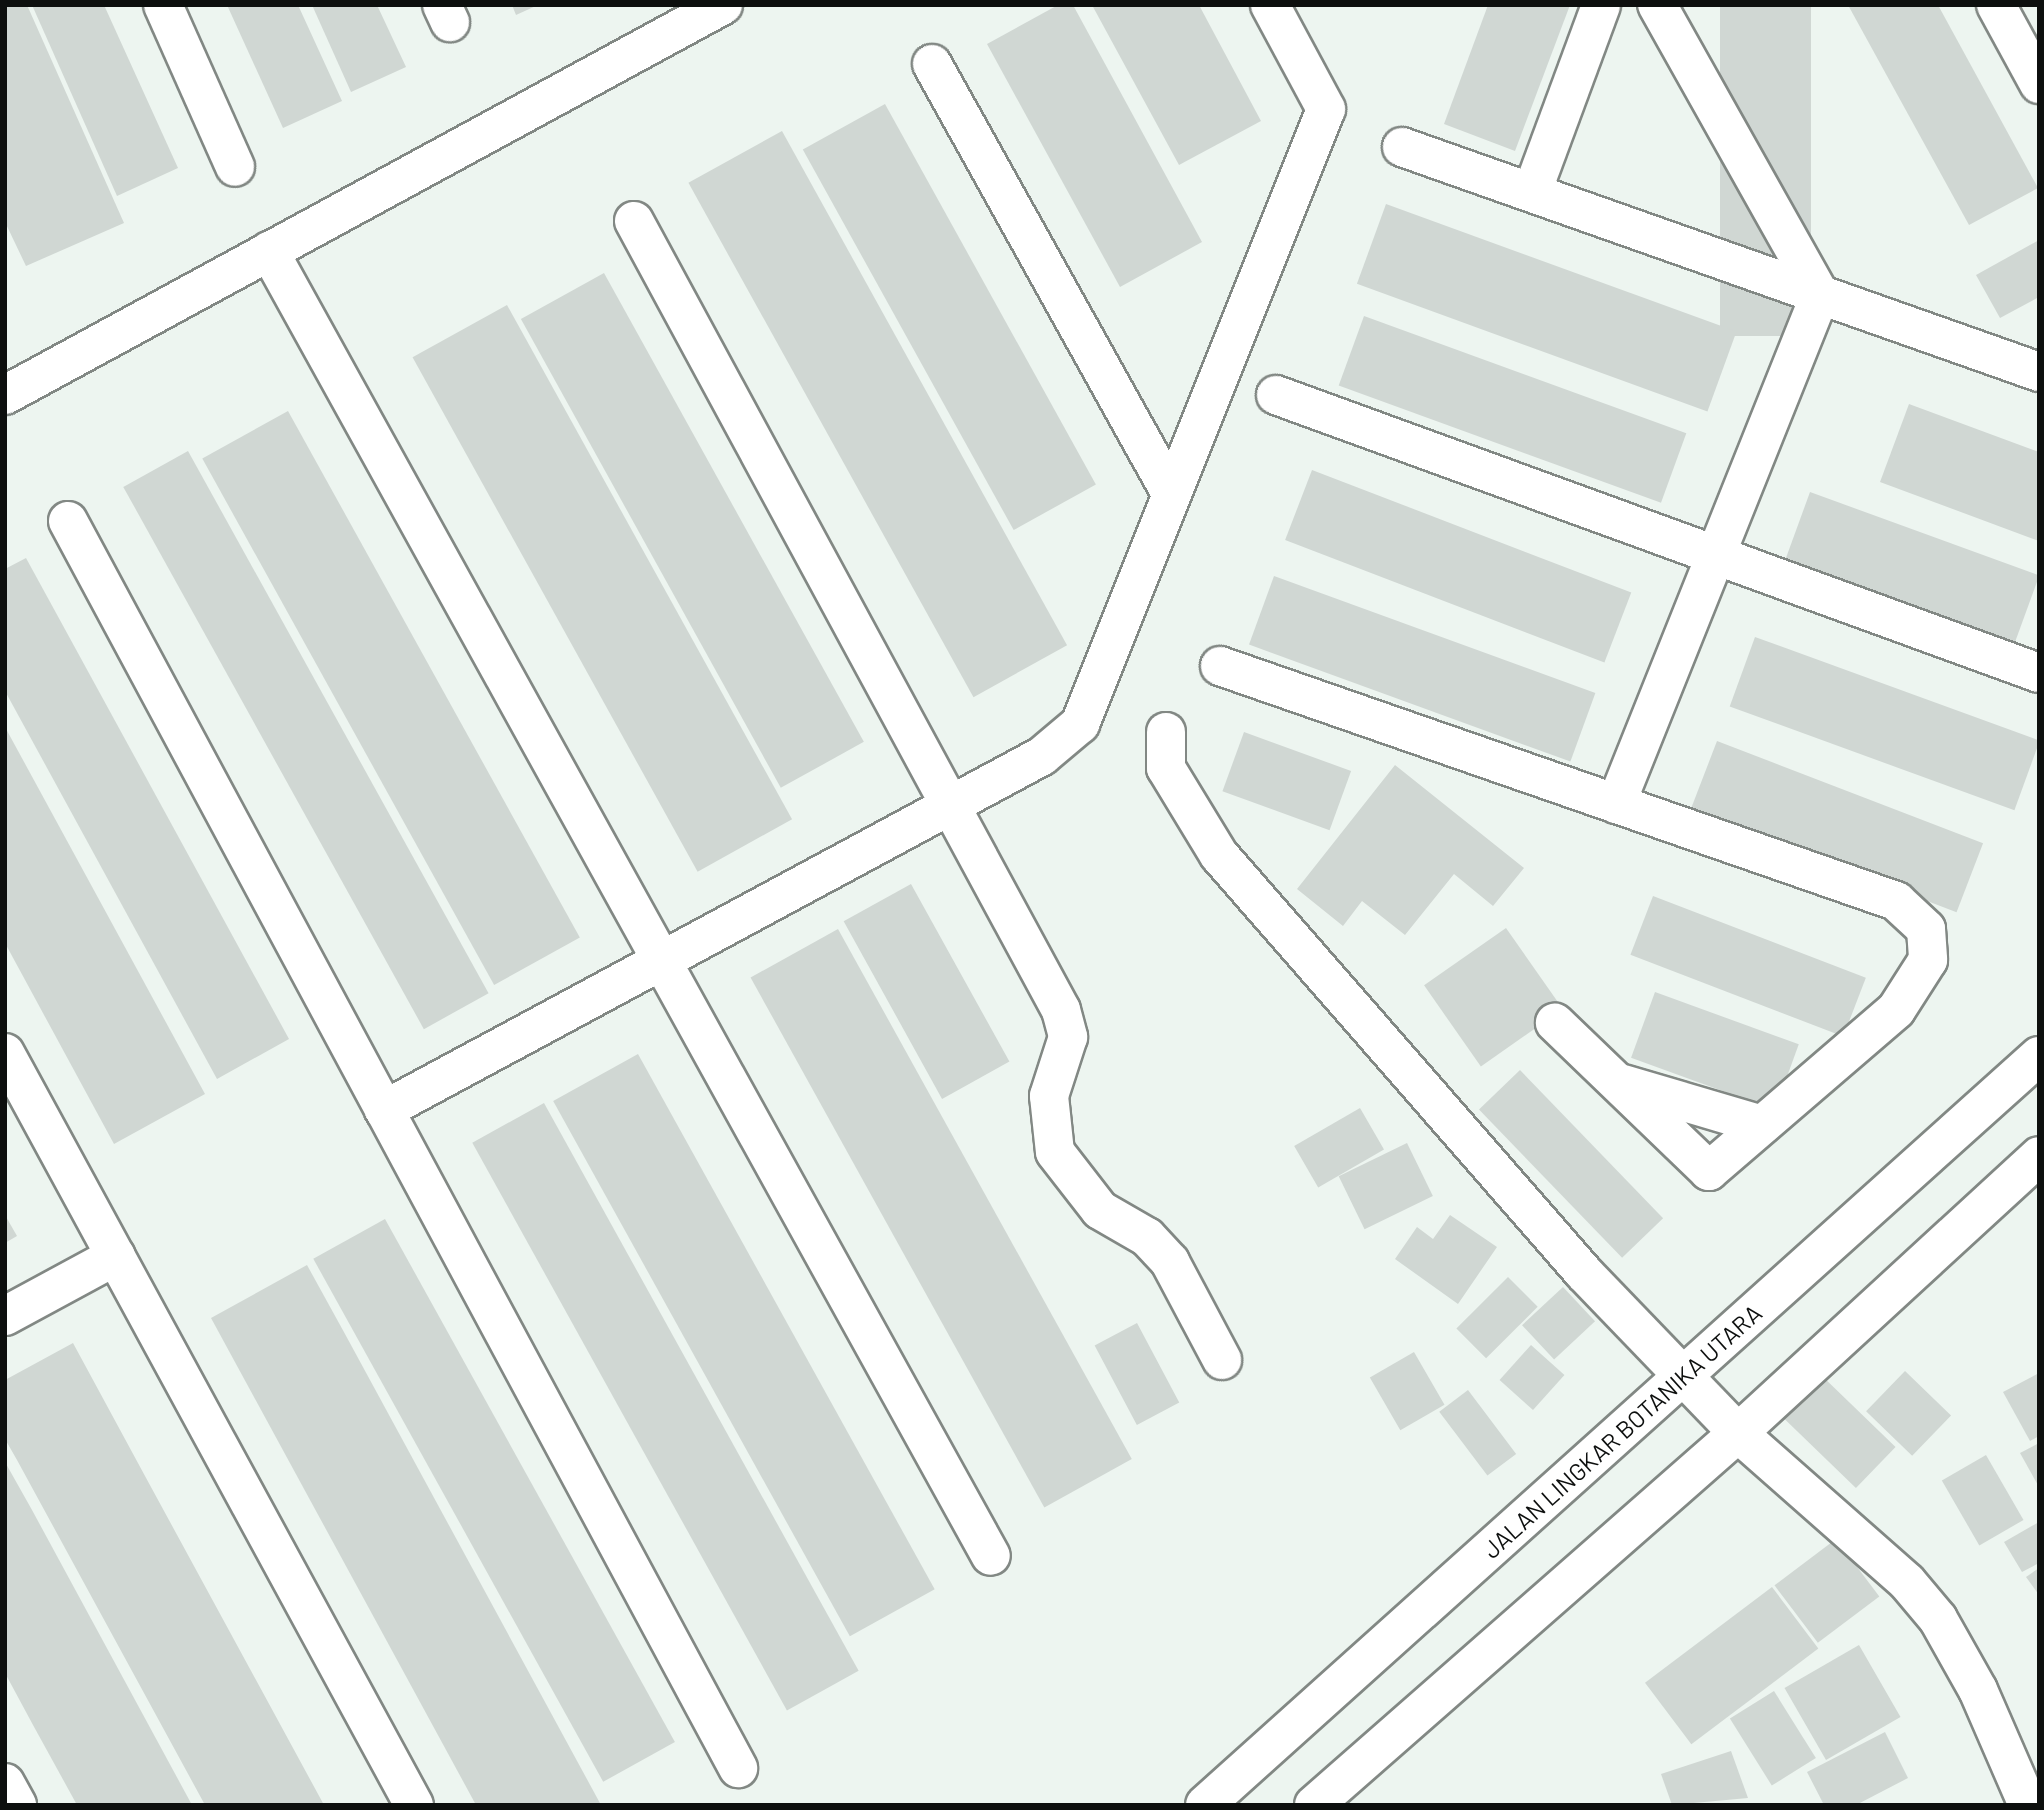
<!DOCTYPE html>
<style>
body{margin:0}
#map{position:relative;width:2044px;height:1810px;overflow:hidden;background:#edf5f0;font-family:Barlow,sans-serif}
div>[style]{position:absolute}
.building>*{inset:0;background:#d0d7d3;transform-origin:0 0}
.roads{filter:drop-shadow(2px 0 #828884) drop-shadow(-2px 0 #828884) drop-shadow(0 2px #828884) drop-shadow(0 -2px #828884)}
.minor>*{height:38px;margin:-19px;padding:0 19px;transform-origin:19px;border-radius:19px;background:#fff}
span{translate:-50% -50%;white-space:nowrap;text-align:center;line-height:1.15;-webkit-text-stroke:5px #fff;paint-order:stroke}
.street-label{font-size:24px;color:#0d0f0e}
.frame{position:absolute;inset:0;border:7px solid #0d0f0e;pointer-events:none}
</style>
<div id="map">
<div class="building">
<div style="clip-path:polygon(5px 5px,27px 5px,124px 223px,26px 266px,5px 222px)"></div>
<div style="clip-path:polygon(32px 5px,104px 5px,178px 168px,117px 196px)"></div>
<div style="clip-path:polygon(227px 5px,298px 5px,342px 101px,283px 128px)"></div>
<div style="clip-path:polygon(312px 5px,377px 5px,406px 67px,351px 92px)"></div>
<div style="clip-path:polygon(512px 5px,538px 5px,516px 15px)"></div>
<div style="clip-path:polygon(1058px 5px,1073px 5px,1202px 242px,1120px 287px,987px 44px)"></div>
<div style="clip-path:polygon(1092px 5px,1199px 5px,1261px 121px,1179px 165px)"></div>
<div style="clip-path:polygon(1488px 5px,1570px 5px,1515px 151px,1444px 124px)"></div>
<div style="left:1720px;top:5px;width:91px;height:331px"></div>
<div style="clip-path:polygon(1848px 5px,1938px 5px,2038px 188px,1969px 225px)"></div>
<div style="left:885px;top:104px;width:435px;height:94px;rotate:61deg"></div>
<div style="left:782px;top:131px;width:588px;height:107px;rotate:61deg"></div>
<div style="left:1386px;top:204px;width:373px;height:85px;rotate:20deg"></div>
<div style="clip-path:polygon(2039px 240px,2039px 297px,2000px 318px,1976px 275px)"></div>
<div style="left:604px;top:273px;width:536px;height:95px;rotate:61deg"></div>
<div style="left:507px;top:305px;width:588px;height:108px;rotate:61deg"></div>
<div style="left:1364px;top:316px;width:343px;height:74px;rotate:20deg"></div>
<div style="clip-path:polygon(1909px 404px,2039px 452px,2039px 541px,1880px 482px)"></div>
<div style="left:288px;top:411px;width:602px;height:98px;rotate:61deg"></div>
<div style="left:188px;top:451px;width:620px;height:74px;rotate:61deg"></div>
<div style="left:1312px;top:470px;width:342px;height:75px;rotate:21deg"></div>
<div style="left:1810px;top:492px;width:244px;height:74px;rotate:20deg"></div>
<div style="clip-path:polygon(26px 558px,289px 1039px,217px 1079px,5px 691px,5px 569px)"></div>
<div style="left:1274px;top:576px;width:342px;height:73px;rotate:20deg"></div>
<div style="left:1755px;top:637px;width:303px;height:74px;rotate:20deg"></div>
<div style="clip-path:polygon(5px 727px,205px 1094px,114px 1144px,5px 943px)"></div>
<div style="left:1244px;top:732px;width:114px;height:63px;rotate:20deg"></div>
<div style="left:1717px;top:741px;width:285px;height:74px;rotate:21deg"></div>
<div style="clip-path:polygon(1395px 765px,1524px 868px,1493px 906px,1454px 874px,1405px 935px,1362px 901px,1343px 926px,1297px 889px)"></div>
<div style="left:911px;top:884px;width:203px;height:77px;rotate:61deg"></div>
<div style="left:1653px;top:896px;width:228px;height:63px;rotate:21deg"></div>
<div style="left:1506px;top:928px;width:99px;height:100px;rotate:55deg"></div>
<div style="left:838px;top:929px;width:606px;height:100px;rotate:61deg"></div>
<div style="left:1655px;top:992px;width:153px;height:70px;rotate:20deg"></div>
<div style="left:638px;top:1054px;width:612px;height:97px;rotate:61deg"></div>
<div style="left:1520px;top:1070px;width:206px;height:57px;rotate:46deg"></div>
<div style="left:544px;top:1103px;width:649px;height:82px;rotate:61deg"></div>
<div style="left:1360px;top:1108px;width:48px;height:76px;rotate:60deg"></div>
<div style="left:1407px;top:1143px;width:59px;height:76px;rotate:64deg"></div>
<div style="clip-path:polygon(5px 1215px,17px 1236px,5px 1243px)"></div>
<div style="clip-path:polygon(1450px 1215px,1497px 1247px,1458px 1304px,1395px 1259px,1417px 1227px,1433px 1239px)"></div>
<div style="left:385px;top:1219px;width:598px;height:82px;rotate:61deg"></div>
<div style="clip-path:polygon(307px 1265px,345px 1334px,601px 1805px,476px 1805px,211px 1318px)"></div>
<div style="left:1508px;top:1277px;width:42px;height:73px;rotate:45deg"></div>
<div style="left:1563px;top:1287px;width:47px;height:56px;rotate:47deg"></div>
<div style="left:1137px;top:1323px;width:90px;height:48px;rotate:62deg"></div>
<div style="clip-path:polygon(73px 1343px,145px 1476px,324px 1805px,205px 1805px,17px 1460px,5px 1439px,5px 1380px)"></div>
<div style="left:1531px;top:1345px;width:45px;height:47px;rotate:42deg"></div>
<div style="left:1414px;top:1352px;width:61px;height:51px;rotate:60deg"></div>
<div style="left:1905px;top:1371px;width:64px;height:56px;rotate:44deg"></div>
<div style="clip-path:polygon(2039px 1373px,2039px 1436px,2030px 1441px,2003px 1392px)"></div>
<div style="left:1820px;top:1374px;width:105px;height:57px;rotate:44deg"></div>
<div style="left:1468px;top:1390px;width:80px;height:36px;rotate:53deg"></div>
<div style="clip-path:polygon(2039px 1443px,2039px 1487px,2020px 1453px)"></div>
<div style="left:1986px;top:1455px;width:75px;height:51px;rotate:60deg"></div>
<div style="clip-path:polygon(5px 1462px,32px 1510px,192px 1805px,77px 1805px,33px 1725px,5px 1673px)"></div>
<div style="clip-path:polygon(2039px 1522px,2039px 1563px,2022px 1572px,2004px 1542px)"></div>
<div style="left:1836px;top:1539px;width:72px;height:77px;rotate:53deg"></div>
<div style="clip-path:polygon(2039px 1568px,2039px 1595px,2026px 1577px)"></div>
<div style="left:1772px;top:1587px;width:77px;height:159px;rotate:53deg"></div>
<div style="left:1859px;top:1645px;width:83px;height:86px;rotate:60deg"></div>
<div style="left:1774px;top:1691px;width:79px;height:52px;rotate:58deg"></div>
<div style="clip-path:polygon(1885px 1732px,1908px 1778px,1856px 1805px,1824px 1805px,1807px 1772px)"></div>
<div style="clip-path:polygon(1731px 1751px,1748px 1798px,1672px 1805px,1661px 1774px)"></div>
</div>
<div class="roads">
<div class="minor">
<div style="left:163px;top:5px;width:177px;rotate:66deg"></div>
<div style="left:442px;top:5px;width:19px;rotate:65deg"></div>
<div style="left:1996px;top:5px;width:90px;rotate:61.4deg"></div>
<div style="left:932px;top:64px;width:492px;rotate:60.9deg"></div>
<div style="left:1402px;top:147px;width:676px;rotate:19.45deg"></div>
<div style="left:1532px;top:192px;width:199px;rotate:-69.7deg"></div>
<div style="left:634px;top:221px;width:897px;rotate:61.58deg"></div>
<div style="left:1061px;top:1010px;width:28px;rotate:75deg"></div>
<div style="left:1068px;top:1037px;width:62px;rotate:107.9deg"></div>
<div style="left:1049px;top:1096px;width:56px;rotate:83.9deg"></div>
<div style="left:1055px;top:1152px;width:73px;rotate:52.2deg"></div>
<div style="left:1100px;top:1210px;width:54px;rotate:29.9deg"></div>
<div style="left:1147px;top:1237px;width:34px;rotate:47deg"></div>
<div style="left:1170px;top:1262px;width:111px;rotate:62deg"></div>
<div style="left:269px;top:251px;width:1491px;rotate:61.05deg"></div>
<div style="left:5px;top:395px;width:817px;rotate:-28.51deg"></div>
<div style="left:1276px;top:395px;width:812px;rotate:20.02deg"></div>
<div style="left:68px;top:521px;width:1416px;rotate:61.75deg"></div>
<div style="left:1220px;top:666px;width:716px;rotate:19.17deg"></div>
<div style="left:1896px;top:901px;width:41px;rotate:43deg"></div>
<div style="left:1926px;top:929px;width:31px;rotate:86deg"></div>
<div style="left:1928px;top:960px;width:59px;rotate:122.6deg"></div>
<div style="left:1896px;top:1010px;width:247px;rotate:139.3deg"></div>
<div style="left:1709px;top:1171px;width:214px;rotate:-136.1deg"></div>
<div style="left:1166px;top:732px;width:36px;rotate:90deg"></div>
<div style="left:1166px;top:768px;width:102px;rotate:58.7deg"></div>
<div style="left:1219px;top:855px;width:555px;rotate:48.87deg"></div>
<div style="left:1584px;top:1273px;width:222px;rotate:46.1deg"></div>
<div style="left:1738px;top:1433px;width:225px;rotate:41.4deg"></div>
<div style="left:1907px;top:1582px;width:48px;rotate:50deg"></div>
<div style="left:1938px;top:1619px;width:81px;rotate:60.6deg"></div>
<div style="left:1978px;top:1690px;width:125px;rotate:66.5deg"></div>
<div style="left:1616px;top:804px;width:548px;rotate:-68.16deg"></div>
<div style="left:1820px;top:295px;width:333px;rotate:-119.3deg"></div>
<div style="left:5px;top:1053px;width:856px;rotate:61.46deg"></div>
<div style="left:1623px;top:1084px;width:145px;rotate:16.4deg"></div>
<div style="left:384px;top:1110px;width:747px;rotate:-28.28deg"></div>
<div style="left:1042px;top:756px;width:50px;rotate:-40.1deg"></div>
<div style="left:1080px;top:724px;width:662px;rotate:-68.2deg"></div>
<div style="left:1326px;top:109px;width:118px;rotate:-118.3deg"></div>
<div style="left:5px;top:1316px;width:126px;rotate:-28.4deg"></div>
<div style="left:5px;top:1783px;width:25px;rotate:61deg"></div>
<div style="left:1205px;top:1805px;width:1121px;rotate:-41.93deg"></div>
<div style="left:1314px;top:1805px;width:564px;rotate:-41.26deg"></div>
<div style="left:1738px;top:1433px;width:409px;rotate:-42.6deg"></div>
</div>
</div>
<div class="street-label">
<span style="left:1622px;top:1431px;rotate:-42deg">JALAN LINGKAR BOTANIKA UTARA</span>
</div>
<div class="frame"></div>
</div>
